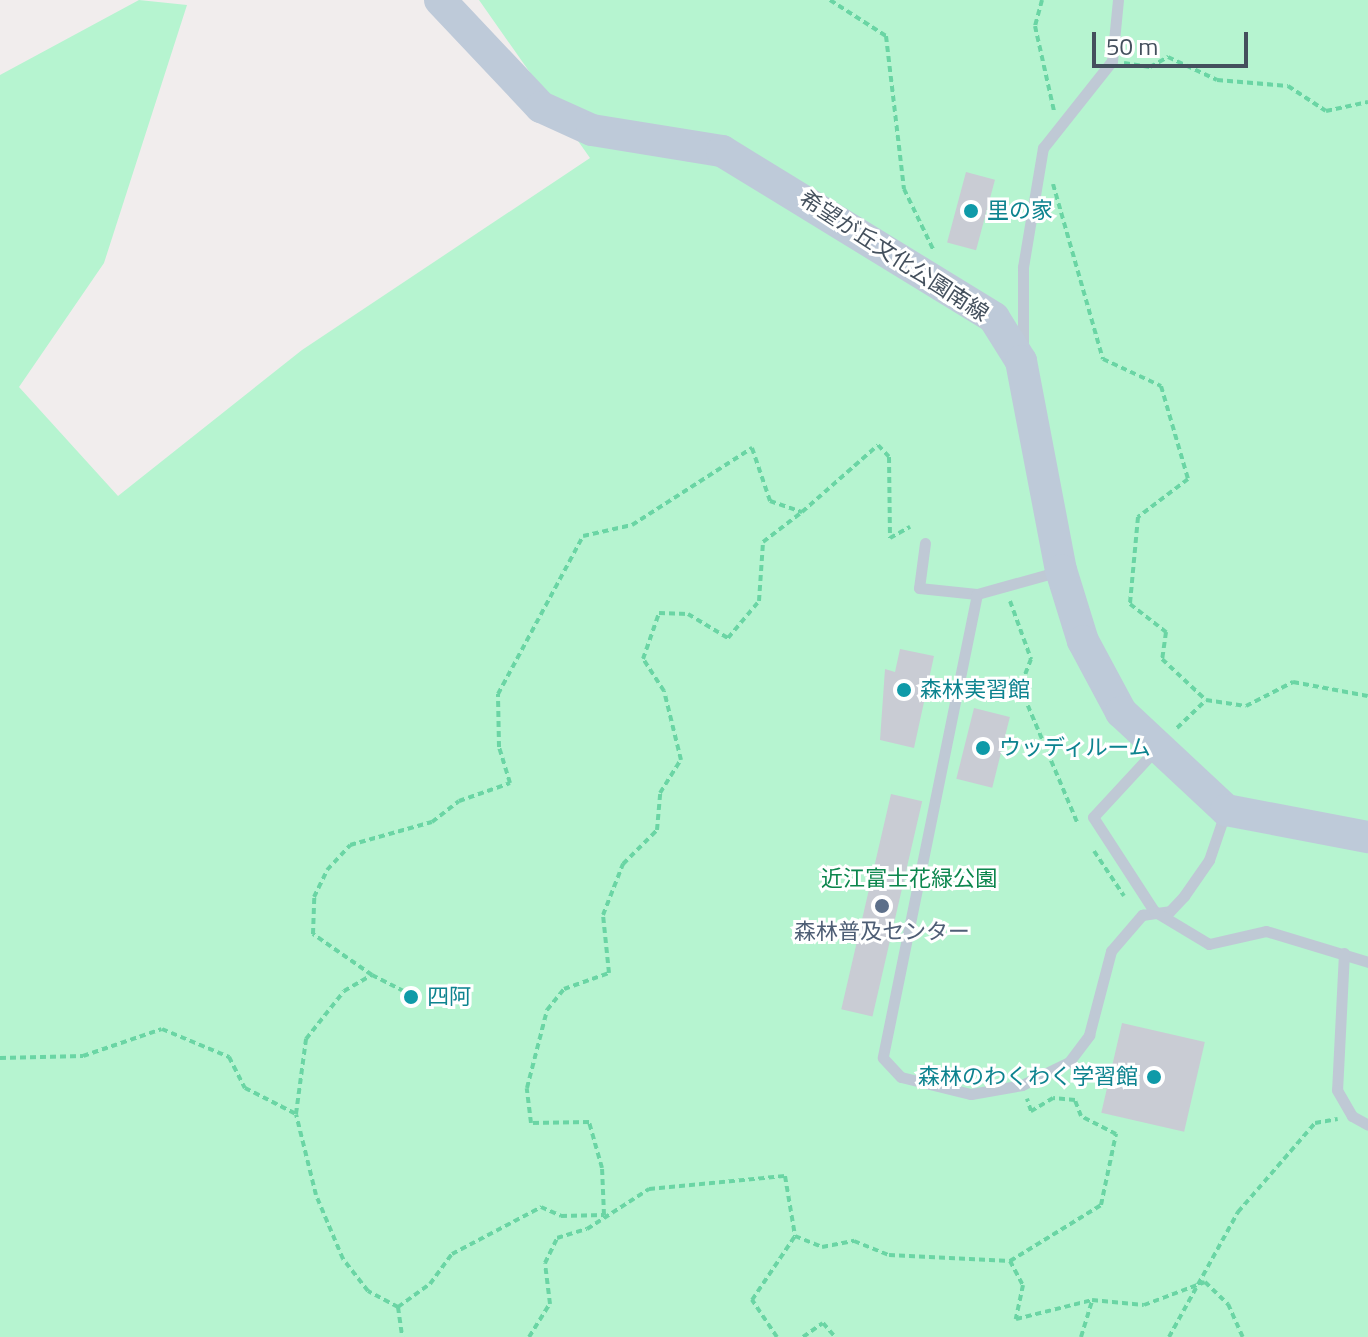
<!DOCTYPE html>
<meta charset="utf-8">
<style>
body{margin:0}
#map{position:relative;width:1368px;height:1337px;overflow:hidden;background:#f1eded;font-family:"Titillium Web","Noto Sans JP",sans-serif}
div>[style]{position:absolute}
.green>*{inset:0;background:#b6f4d0}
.building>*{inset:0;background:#c9ccd4;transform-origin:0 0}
.path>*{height:4px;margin-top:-2px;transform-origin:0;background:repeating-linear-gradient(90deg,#6ad5a4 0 6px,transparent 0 10px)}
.lane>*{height:11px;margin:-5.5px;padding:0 5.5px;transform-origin:5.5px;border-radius:5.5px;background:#bfc9d5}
.secondary>*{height:32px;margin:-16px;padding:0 16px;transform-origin:16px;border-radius:16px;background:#becad9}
.dots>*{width:22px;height:22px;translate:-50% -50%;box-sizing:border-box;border:4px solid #fff;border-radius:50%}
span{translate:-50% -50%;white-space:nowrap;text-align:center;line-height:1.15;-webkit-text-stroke:6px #fff;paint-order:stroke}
.culture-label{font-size:22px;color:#0d838f}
.left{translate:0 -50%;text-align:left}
.right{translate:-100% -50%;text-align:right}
.street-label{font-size:22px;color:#44505d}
.park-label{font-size:22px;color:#0c864d}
.service-label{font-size:22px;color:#4e5e75}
.scale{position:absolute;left:1092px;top:32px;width:156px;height:36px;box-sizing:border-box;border:4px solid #44505d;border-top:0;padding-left:10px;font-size:24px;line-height:28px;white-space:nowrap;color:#44505d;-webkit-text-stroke:6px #fff;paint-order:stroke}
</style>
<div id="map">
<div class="green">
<div style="clip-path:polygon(139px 0,187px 5px,104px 263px,19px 387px,118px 496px,302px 350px,590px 158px,479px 0,1368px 0,1368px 1337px,0 1337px,0 75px)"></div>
</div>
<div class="building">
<div style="left:966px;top:172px;width:30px;height:73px;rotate:15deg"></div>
<div style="clip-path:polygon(900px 649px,934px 656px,914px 748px,880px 740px,885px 669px,895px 672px)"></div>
<div style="left:974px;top:708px;width:37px;height:73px;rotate:14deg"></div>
<div style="left:891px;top:794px;width:32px;height:221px;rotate:13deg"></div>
<div style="left:1122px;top:1023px;width:85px;height:92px;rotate:13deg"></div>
</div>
<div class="path">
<div style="left:830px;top:0;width:67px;rotate:32.7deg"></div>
<div style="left:886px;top:36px;width:154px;rotate:83.3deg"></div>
<div style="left:904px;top:189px;width:67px;rotate:64.2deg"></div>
<div style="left:1042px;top:0;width:27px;rotate:105deg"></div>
<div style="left:1035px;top:26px;width:87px;rotate:77.4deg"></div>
<div style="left:1124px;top:63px;width:26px;rotate:9deg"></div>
<div style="left:1150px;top:67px;width:21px;rotate:-29deg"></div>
<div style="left:1168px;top:57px;width:54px;rotate:25.1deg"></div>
<div style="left:1217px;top:80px;width:71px;rotate:4.8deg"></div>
<div style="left:1288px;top:86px;width:45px;rotate:33.3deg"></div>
<div style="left:1326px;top:111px;width:43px;rotate:-12.1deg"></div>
<div style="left:1053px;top:184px;width:182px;rotate:74.1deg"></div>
<div style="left:1103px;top:359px;width:64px;rotate:25deg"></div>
<div style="left:1161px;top:386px;width:97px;rotate:73.8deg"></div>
<div style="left:1188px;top:479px;width:63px;rotate:142.8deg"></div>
<div style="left:1138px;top:517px;width:87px;rotate:95.3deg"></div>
<div style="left:1130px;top:604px;width:46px;rotate:37.9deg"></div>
<div style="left:1166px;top:632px;width:27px;rotate:98deg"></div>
<div style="left:1162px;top:659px;width:60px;rotate:43deg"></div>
<div style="left:1010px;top:601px;width:62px;rotate:70.1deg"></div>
<div style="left:1031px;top:659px;width:30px;rotate:111deg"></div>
<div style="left:1020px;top:687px;width:147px;rotate:67.1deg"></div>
<div style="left:1177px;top:728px;width:40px;rotate:-44deg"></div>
<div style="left:1206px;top:700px;width:40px;rotate:8.5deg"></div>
<div style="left:1246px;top:706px;width:53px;rotate:-27.1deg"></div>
<div style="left:1293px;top:682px;width:76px;rotate:10.6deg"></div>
<div style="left:1094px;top:851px;width:54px;rotate:56.3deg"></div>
<div style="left:372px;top:975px;width:37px;rotate:27deg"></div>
<div style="left:0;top:1058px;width:83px;rotate:-1.4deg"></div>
<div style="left:83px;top:1056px;width:83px;rotate:-18.9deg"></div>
<div style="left:162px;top:1029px;width:73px;rotate:22.7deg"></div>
<div style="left:229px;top:1057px;width:35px;rotate:63deg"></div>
<div style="left:245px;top:1088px;width:57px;rotate:27deg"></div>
<div style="left:1010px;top:1261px;width:107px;rotate:-31.6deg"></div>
<div style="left:1101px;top:1205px;width:73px;rotate:-78.1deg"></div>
<div style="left:1116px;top:1134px;width:39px;rotate:-153deg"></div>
<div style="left:1081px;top:1116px;width:17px;rotate:-111deg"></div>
<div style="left:1075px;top:1100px;width:22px;rotate:-175deg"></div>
<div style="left:1053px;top:1098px;width:26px;rotate:149deg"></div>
<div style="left:1031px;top:1111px;width:13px;rotate:-108deg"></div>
<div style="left:398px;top:1307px;width:34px;rotate:-152deg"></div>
<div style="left:368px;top:1291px;width:41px;rotate:-128deg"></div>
<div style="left:343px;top:1259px;width:69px;rotate:-112.9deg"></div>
<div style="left:316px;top:1195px;width:83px;rotate:-103.9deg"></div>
<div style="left:296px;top:1114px;width:76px;rotate:-82.4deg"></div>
<div style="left:306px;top:1039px;width:61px;rotate:-51.6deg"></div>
<div style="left:344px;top:991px;width:32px;rotate:-30deg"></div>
<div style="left:372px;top:975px;width:72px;rotate:-145.2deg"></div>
<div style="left:313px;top:934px;width:37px;rotate:-88deg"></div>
<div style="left:314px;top:897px;width:30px;rotate:-64deg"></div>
<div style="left:327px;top:870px;width:34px;rotate:-47deg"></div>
<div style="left:350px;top:845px;width:85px;rotate:-15.7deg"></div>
<div style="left:432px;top:822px;width:34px;rotate:-38deg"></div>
<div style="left:459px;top:801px;width:54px;rotate:-19.4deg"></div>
<div style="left:510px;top:783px;width:38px;rotate:-107deg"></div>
<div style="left:499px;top:747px;width:53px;rotate:-91.1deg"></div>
<div style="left:498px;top:694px;width:179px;rotate:-61.7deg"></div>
<div style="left:583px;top:536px;width:50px;rotate:-12.7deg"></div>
<div style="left:632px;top:525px;width:143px;rotate:-32.7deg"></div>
<div style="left:752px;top:448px;width:56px;rotate:71.2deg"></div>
<div style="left:770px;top:501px;width:34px;rotate:19deg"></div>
<div style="left:802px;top:512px;width:101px;rotate:-41.4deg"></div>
<div style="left:878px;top:445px;width:16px;rotate:47deg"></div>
<div style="left:889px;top:457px;width:81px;rotate:89.3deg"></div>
<div style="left:890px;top:538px;width:23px;rotate:-29deg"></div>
<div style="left:398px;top:1307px;width:39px;rotate:-36deg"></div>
<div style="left:430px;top:1284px;width:37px;rotate:-54deg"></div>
<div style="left:452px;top:1254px;width:101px;rotate:-27.8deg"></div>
<div style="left:541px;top:1207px;width:22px;rotate:24deg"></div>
<div style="left:561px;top:1216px;width:43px;rotate:-1.3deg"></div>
<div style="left:604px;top:1215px;width:47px;rotate:-92.4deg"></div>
<div style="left:602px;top:1168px;width:48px;rotate:-105.8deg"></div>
<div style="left:589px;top:1122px;width:58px;rotate:179deg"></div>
<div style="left:531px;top:1123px;width:35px;rotate:-97deg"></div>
<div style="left:527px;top:1088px;width:81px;rotate:-75.6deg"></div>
<div style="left:547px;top:1010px;width:27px;rotate:-51deg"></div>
<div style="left:564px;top:989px;width:48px;rotate:-19.6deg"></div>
<div style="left:609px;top:973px;width:58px;rotate:-95.9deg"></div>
<div style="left:603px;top:915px;width:55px;rotate:-68.6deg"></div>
<div style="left:623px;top:864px;width:48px;rotate:-45deg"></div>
<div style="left:657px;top:830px;width:37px;rotate:-85deg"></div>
<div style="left:660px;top:793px;width:39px;rotate:-58deg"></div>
<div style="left:681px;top:760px;width:71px;rotate:-103.8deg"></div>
<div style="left:664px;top:691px;width:38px;rotate:-123deg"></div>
<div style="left:643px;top:659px;width:49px;rotate:-70.8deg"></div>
<div style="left:659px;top:613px;width:29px;rotate:2deg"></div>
<div style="left:688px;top:614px;width:47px;rotate:31deg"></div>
<div style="left:728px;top:638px;width:48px;rotate:-50deg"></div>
<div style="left:759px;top:601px;width:59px;rotate:-86.1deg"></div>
<div style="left:763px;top:542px;width:49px;rotate:-37.6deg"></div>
<div style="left:398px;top:1307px;width:30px;rotate:82deg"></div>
<div style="left:529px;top:1337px;width:39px;rotate:-58deg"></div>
<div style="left:550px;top:1304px;width:41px;rotate:-97deg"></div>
<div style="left:545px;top:1263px;width:28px;rotate:-64deg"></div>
<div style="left:557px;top:1238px;width:31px;rotate:-17deg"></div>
<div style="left:587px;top:1229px;width:74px;rotate:-32.8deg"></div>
<div style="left:649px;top:1189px;width:137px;rotate:-5.5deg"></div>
<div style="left:785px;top:1176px;width:61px;rotate:80.5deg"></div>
<div style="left:795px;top:1236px;width:29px;rotate:22deg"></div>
<div style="left:822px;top:1247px;width:33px;rotate:-11deg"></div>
<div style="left:854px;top:1241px;width:38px;rotate:22deg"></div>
<div style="left:889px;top:1255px;width:121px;rotate:2.8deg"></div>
<div style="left:1010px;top:1261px;width:27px;rotate:62deg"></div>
<div style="left:1023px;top:1285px;width:35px;rotate:102deg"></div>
<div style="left:1016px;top:1319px;width:78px;rotate:-14deg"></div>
<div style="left:1092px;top:1300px;width:52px;rotate:5.5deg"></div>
<div style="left:1144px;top:1305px;width:65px;rotate:-20.7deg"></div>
<div style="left:1205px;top:1282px;width:32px;rotate:44deg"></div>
<div style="left:1228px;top:1304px;width:36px;rotate:66deg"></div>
<div style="left:777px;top:1337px;width:45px;rotate:-124deg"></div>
<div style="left:752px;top:1300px;width:77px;rotate:-56.1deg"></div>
<div style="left:803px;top:1337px;width:24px;rotate:-35deg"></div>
<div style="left:823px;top:1323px;width:18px;rotate:49deg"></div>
<div style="left:1081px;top:1337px;width:38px;rotate:-73deg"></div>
<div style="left:1169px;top:1337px;width:143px;rotate:-61.1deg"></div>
<div style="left:1238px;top:1212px;width:118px;rotate:-49.1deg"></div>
<div style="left:1315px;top:1123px;width:23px;rotate:-10deg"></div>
</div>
<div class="lane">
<div style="left:1023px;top:348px;width:81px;rotate:-90deg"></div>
<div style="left:1023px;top:267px;width:121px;rotate:-80.5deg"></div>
<div style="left:1043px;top:148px;width:111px;rotate:-51.6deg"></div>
<div style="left:1112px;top:61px;width:61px;rotate:-84.4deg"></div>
<div style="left:925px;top:543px;width:45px;rotate:97.6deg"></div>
<div style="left:919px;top:588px;width:58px;rotate:5.9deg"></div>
<div style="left:1060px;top:571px;width:86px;rotate:164.5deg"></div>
<div style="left:977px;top:594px;width:473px;rotate:101.5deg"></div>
<div style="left:883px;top:1058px;width:26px;rotate:47deg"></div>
<div style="left:901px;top:1077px;width:72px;rotate:13.7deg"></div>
<div style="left:971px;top:1094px;width:52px;rotate:-10deg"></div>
<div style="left:1022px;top:1085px;width:52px;rotate:-26.1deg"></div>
<div style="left:1069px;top:1062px;width:34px;rotate:-53deg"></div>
<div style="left:1089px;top:1035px;width:87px;rotate:-75.3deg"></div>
<div style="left:1111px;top:951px;width:48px;rotate:-49.3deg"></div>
<div style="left:1142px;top:915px;width:28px;rotate:-8deg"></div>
<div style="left:1170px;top:911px;width:21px;rotate:-47deg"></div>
<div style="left:1184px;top:896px;width:44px;rotate:-55.2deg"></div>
<div style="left:1209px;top:860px;width:50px;rotate:-71.2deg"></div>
<div style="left:1157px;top:748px;width:94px;rotate:132.8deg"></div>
<div style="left:1093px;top:817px;width:112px;rotate:57deg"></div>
<div style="left:1154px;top:911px;width:64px;rotate:31deg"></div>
<div style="left:1209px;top:944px;width:58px;rotate:-12.8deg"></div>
<div style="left:1266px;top:931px;width:107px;rotate:16.9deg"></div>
<div style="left:1344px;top:953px;width:137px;rotate:92.9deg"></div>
<div style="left:1337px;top:1090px;width:30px;rotate:60deg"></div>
<div style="left:1352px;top:1116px;width:18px;rotate:29deg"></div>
</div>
<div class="secondary">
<div style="left:440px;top:0;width:147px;rotate:46.7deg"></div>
<div style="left:541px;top:107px;width:56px;rotate:24.3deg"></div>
<div style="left:592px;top:130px;width:132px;rotate:9.2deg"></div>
<div style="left:722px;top:151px;width:319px;rotate:31.5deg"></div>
<div style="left:994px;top:318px;width:51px;rotate:57.9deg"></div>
<div style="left:1021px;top:361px;width:213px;rotate:79.2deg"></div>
<div style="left:1061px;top:570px;width:74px;rotate:72.8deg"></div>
<div style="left:1083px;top:641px;width:81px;rotate:61.8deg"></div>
<div style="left:1121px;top:712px;width:144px;rotate:43deg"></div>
<div style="left:1226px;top:810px;width:145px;rotate:10.8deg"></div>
</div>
<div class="dots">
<div style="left:971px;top:211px;background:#0f9aa8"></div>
<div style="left:904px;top:690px;background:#0f9aa8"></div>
<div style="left:983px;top:748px;background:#0f9aa8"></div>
<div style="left:882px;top:906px;background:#5c6f8a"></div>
<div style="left:411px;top:997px;background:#0f9aa8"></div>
<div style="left:1154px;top:1077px;background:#0f9aa8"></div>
</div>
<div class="culture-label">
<span class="left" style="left:987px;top:211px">里の家</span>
<span class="left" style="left:920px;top:690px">森林実習館</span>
<span class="left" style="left:999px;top:748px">ウッディルーム</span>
<span class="left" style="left:427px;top:997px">四阿</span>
<span class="right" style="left:1138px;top:1077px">森林のわくわく学習館</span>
</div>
<div class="street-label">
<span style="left:894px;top:256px;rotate:33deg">希望が丘文化公園南線</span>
</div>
<div class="park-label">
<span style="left:909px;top:879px">近江富士花緑公園</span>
</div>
<div class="service-label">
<span style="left:882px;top:932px">森林普及センター</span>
</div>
<div class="scale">50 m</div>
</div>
